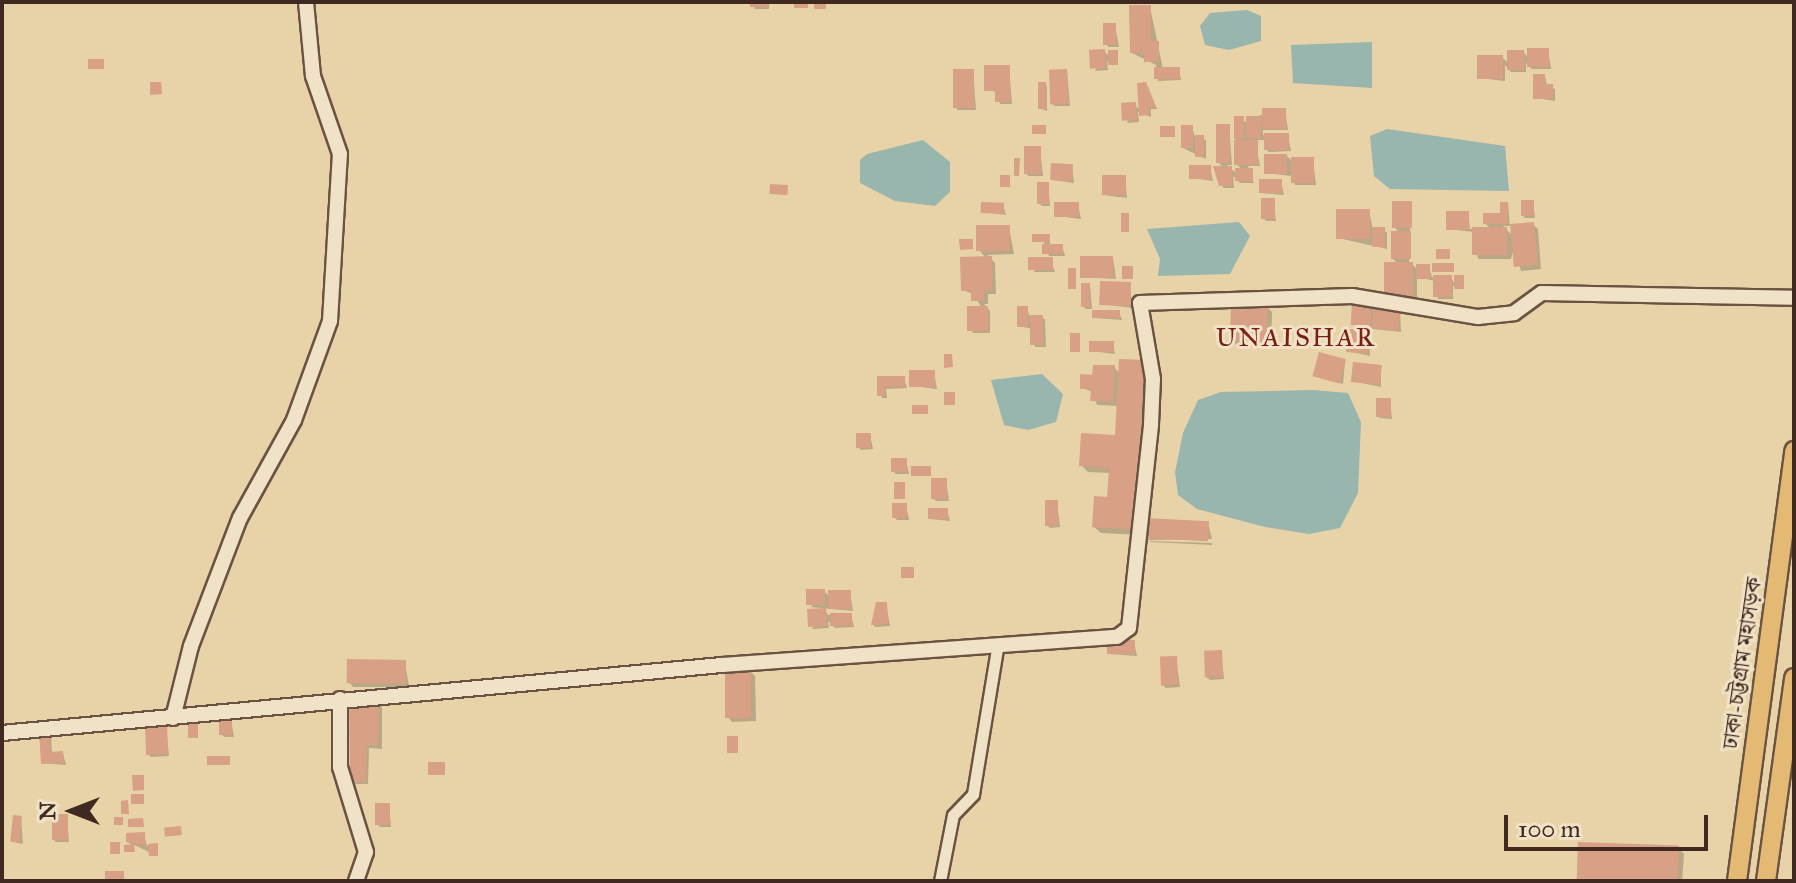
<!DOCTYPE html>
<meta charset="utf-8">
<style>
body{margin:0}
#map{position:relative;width:1796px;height:883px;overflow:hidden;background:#e8d2a7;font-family:"IM FELL Great Primer","Noto Serif Bengali",serif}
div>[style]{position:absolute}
.water>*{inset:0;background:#98b6ad}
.shadow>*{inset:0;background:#0003}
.building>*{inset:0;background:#d8a084;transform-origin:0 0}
.roads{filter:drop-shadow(2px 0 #6a5342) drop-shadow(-2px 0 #6a5342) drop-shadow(0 2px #6a5342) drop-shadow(0 -2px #6a5342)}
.minor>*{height:11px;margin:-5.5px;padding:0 5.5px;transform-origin:5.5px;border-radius:5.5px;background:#f0e2c6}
.tertiary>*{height:14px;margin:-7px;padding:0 7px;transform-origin:7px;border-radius:7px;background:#f0e2c6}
.trunk>*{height:18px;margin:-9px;padding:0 9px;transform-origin:9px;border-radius:9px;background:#e4b974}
span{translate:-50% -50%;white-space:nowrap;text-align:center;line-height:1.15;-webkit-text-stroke:6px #f0e2c6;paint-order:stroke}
.street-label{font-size:22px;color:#402920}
.quarter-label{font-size:26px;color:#7a1f14;letter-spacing:2px}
.frame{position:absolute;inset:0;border:4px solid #402920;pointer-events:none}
.north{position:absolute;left:32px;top:771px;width:80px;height:80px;-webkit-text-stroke:6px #f0e2c6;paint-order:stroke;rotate:270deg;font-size:22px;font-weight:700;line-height:32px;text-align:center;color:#402920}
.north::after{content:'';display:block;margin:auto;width:28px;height:36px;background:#402920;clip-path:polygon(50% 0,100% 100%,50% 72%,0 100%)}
.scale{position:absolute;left:1504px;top:815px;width:204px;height:36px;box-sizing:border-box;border:4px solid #402920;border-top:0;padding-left:10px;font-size:24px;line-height:28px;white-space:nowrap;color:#402920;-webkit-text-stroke:6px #f0e2c6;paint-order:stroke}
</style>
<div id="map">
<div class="water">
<div style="clip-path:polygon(1247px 10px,1261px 16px,1261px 41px,1229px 50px,1205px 45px,1200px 26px,1210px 13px)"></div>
<div style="clip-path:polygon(1372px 42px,1372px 88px,1293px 83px,1291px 45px)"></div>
<div style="clip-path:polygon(1387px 129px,1505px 146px,1509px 191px,1390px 189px,1374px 176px,1370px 136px)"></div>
<div style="clip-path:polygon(923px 140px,950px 162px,950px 192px,935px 206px,895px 201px,860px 183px,860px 160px,867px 154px)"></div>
<div style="clip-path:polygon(1239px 222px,1250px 236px,1230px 274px,1158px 276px,1160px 259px,1147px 229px)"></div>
<div style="clip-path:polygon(1042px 374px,1063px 394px,1056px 422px,1028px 430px,1004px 425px,991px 380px)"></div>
<div style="clip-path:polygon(1313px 390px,1348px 393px,1361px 422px,1358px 493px,1340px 528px,1309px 534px,1265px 527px,1197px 509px,1178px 495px,1175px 472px,1183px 433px,1198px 400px,1221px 392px)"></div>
</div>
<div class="shadow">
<div style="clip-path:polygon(752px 2px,769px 2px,769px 9px,755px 9px)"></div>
<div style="clip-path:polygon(1150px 7px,1163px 69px,1179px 69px,1181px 80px,1158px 81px,1156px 65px,1132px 53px)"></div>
<div style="clip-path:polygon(1115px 25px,1119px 47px,1109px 47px,1106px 45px)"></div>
<div style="clip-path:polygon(1548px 50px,1551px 69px,1532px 69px,1526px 63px,1526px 72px,1511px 72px,1505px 65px,1505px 81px,1479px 78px,1502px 57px,1509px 64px,1523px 52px,1529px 58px)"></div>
<div style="clip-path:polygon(1104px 51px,1110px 57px,1118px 53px,1118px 65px,1107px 62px,1108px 70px,1095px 71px)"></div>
<div style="clip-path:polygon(1009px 67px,1012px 104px,1000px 104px,997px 92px,986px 90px)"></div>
<div style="clip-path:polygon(973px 71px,976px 110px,958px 110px,956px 108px)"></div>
<div style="clip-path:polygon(1067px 71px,1070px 106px,1055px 106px,1052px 103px)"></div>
<div style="clip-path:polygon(1545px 76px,1547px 86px,1555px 89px,1555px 101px,1535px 98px)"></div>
<div style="clip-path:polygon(1045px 84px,1047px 86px,1047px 111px,1039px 108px)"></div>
<div style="clip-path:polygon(1148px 87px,1157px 109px,1151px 109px,1151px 117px,1138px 112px,1139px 122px,1127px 123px,1135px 105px,1140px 110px)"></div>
<div style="clip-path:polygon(1285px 110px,1288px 130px,1263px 130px,1263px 135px,1288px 135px,1291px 151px,1268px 152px,1266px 140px,1255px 140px,1260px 166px,1248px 166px,1254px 183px,1240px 183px,1233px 176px,1234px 188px,1223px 188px,1224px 168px,1218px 162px,1229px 126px,1232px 165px,1227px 165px,1237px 174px,1243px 170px,1236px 164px,1236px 118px,1248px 123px,1248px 118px)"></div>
<div style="clip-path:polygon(1192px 127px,1195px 137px,1206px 140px,1206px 159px,1183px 148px)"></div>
<div style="clip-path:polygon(1040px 148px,1043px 176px,1029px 176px,1026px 174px)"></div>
<div style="clip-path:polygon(1287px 156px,1293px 162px,1313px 159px,1316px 185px,1295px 185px,1292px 176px,1266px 173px)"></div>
<div style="clip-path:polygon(1072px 166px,1074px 183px,1053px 180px)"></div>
<div style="clip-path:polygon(1210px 167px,1213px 181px,1191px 178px)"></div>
<div style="clip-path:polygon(1125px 177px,1127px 198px,1103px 195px)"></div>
<div style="clip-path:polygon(1281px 181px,1284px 195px,1261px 193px)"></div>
<div style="clip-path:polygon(1048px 184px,1050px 206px,1042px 206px,1039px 203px)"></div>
<div style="clip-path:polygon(1274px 200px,1276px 221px,1266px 221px,1263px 218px)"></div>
<div style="clip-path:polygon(1533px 202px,1535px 218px,1525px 218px,1523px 216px)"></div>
<div style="clip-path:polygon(1411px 203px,1409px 261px,1418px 270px,1429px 266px,1432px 277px,1451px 277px,1457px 289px,1453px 285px,1453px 299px,1438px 299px,1435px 281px,1417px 277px,1417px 302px,1391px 302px,1398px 264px,1393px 259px,1400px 233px,1394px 227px)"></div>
<div style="clip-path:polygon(1078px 204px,1081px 219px,1056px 216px)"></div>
<div style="clip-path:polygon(1508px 204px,1510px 226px,1503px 226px,1513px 236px,1533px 225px,1538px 229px,1541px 269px,1521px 271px,1514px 248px,1511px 259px,1478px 259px,1474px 232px,1448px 229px,1468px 213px,1470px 229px,1491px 229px,1485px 223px,1502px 216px)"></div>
<div style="clip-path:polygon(1003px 205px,1006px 215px,983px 212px)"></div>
<div style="clip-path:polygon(1369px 211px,1373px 229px,1387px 232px,1387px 249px,1338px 238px)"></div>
<div style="clip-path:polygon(1009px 227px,1014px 254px,987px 255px,995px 263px,996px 294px,988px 294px,988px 304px,984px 304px,990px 311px,990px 333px,972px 333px,982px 308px,973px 294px,963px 290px,987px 259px,979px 250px)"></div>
<div style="clip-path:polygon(1050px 237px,1050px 246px,1062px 246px,1065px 256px,1049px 256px,1055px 272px,1033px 272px,1050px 259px,1044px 242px,1034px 242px)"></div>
<div style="clip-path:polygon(1113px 258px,1116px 279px,1082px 277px)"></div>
<div style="clip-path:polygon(1130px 284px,1132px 308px,1101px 304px)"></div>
<div style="clip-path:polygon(1090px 285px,1092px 309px,1086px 309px,1083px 306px)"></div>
<div style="clip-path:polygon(1371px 304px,1400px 310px,1401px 332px,1355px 327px)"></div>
<div style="clip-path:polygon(1027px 308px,1030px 317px,1045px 319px,1046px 347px,1035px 347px,1032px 329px,1019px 326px)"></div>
<div style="clip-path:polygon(1268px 308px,1272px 312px,1271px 346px,1236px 345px,1232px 340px)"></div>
<div style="clip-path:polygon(1119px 312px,1122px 320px,1094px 318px)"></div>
<div style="clip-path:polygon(1369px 333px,1370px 356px,1348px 351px)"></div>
<div style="clip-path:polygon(1113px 343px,1115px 354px,1091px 351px)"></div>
<div style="clip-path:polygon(1345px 361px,1343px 384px,1316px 376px)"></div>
<div style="clip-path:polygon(1144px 362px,1150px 369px,1142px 535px,1101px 533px,1094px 527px,1109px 499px,1110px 473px,1088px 472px,1081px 465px,1117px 437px,1119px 406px,1097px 405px,1093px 392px,1082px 388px,1114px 367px,1120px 374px)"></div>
<div style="clip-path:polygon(1381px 367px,1381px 387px,1352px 381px)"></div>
<div style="clip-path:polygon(934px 372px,937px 389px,912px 386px)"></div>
<div style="clip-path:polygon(879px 378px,904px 378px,907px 388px,886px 389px,887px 398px,882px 398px)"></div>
<div style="clip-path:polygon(1390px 400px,1392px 419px,1380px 418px,1377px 416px)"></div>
<div style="clip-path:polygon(870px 435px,873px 449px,861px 450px,858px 447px)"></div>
<div style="clip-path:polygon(906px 460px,909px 474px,896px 474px,893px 471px)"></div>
<div style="clip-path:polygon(946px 480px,949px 501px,936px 501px,933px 498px)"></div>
<div style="clip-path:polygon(1057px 502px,1060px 527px,1050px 528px,1047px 525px)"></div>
<div style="clip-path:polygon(906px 505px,909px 520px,897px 520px,894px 517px)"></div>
<div style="clip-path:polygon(947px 510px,950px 521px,930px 519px)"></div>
<div style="clip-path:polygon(1147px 520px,1208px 523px,1212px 539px,1148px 540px)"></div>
<div style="clip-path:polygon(1149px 541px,1212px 543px,1212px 545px,1151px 542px)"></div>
<div style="clip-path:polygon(824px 591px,830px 597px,850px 592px,853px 611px,811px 607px)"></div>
<div style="clip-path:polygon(886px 604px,890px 626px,875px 627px,873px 624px)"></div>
<div style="clip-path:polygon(825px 610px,828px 615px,851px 615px,854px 627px,835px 628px,828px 621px,829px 628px,812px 629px)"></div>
<div style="clip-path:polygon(1134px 642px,1137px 656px,1109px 654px)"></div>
<div style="clip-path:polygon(1221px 652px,1224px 679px,1210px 680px,1207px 677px)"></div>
<div style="clip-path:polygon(1176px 658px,1180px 687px,1166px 688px,1163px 685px)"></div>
<div style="clip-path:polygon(405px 662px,409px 687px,353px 687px,349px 682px)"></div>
<div style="clip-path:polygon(751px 672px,755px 676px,756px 721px,732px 722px,728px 717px)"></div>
<div style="clip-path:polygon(378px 703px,382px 707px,382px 749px,369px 748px,368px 784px,355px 784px)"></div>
<div style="clip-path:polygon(231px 720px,234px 737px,225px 737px,222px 735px)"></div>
<div style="clip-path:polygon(166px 725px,169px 756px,151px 757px,148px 754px)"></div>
<div style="clip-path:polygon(41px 732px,51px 734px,52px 754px,63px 753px,66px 765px,43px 763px)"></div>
<div style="clip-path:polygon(389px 805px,391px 827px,380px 827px,377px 824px)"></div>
<div style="clip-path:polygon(67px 816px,69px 842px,56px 842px,53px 839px)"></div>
<div style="clip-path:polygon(21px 818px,23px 844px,17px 843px,14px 841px)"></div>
<div style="clip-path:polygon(144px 834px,147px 846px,158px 846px,158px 856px,134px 845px,134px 852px,126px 852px,133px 846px,128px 842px)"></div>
<div style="clip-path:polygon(1678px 848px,1684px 854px,1682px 881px,1580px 881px)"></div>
</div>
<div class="building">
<div style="left:750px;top:2px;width:17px;height:5px"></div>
<div style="left:794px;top:2px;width:14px;height:6px"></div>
<div style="left:814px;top:2px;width:12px;height:7px"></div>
<div style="clip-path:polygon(1129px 5px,1151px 5px,1151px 41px,1159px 41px,1159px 61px,1144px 62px,1144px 53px,1130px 53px)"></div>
<div style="left:1103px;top:23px;width:13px;height:22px"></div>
<div style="left:1527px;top:48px;width:22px;height:19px"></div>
<div style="left:1105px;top:49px;width:19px;height:16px;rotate:87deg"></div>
<div style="left:1118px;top:50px;width:15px;height:10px;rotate:90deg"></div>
<div style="left:1507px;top:50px;width:17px;height:20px"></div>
<div style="left:1477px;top:55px;width:26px;height:24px"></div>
<div style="left:88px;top:59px;width:16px;height:10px"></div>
<div style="clip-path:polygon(984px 65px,1010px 65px,1010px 102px,995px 102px,995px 91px,984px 91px)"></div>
<div style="left:1154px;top:67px;width:26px;height:12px"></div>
<div style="left:974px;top:69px;width:39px;height:21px;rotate:90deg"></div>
<div style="left:1067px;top:69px;width:35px;height:18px;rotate:88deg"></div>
<div style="clip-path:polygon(1533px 74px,1545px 74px,1545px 84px,1553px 84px,1553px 99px,1533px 99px)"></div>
<div style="clip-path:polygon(150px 82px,161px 82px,162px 94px,150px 95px)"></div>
<div style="left:1038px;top:82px;width:8px;height:27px"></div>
<div style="clip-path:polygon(1146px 82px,1156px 107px,1149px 107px,1149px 115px,1139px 116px,1137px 83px)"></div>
<div style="left:1136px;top:102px;width:18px;height:15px;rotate:87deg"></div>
<div style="left:1262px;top:108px;width:24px;height:21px"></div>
<div style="left:1234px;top:116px;width:10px;height:23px"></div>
<div style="left:1246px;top:116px;width:15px;height:22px"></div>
<div style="left:1216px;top:124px;width:14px;height:39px"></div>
<div style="left:1032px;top:125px;width:14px;height:9px"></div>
<div style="left:1181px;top:125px;width:12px;height:23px"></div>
<div style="left:1175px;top:126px;width:11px;height:15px;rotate:90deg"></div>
<div style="left:1264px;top:133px;width:25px;height:17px"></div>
<div style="left:1195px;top:135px;width:9px;height:22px"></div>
<div style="left:1234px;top:140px;width:24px;height:25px"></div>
<div style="left:1024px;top:146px;width:17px;height:28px"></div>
<div style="left:1264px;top:154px;width:23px;height:20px"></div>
<div style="left:1291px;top:157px;width:23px;height:26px"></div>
<div style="clip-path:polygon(1014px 158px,1020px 158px,1019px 176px,1014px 176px)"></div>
<div style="left:1051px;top:163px;width:22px;height:17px;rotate:3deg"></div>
<div style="left:1189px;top:165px;width:22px;height:14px"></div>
<div style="clip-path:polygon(1213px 166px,1232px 166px,1232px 186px,1219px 186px)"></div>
<div style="left:1235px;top:168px;width:18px;height:13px"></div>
<div style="left:1000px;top:175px;width:10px;height:12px"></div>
<div style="left:1102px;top:175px;width:24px;height:20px"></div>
<div style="left:1259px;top:179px;width:23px;height:14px"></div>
<div style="left:1037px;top:182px;width:12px;height:22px"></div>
<div style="left:770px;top:184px;width:18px;height:10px;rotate:3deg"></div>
<div style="left:1261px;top:198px;width:14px;height:21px"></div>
<div style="left:1521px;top:200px;width:13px;height:16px"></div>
<div style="left:1392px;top:201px;width:20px;height:27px"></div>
<div style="left:981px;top:202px;width:23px;height:11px;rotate:2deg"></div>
<div style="left:1079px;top:202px;width:15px;height:25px;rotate:90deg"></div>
<div style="clip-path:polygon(1500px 202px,1508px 202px,1508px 224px,1483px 224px,1483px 213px,1500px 213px)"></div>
<div style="left:1336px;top:209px;width:34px;height:30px"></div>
<div style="left:1446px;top:211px;width:23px;height:19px"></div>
<div style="left:1121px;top:213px;width:8px;height:19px"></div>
<div style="left:1534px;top:222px;width:43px;height:24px;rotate:85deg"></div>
<div style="left:976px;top:225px;width:34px;height:26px"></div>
<div style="left:1372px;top:227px;width:13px;height:20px"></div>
<div style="left:1472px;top:227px;width:35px;height:28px"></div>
<div style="left:1391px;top:231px;width:20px;height:28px"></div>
<div style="left:1032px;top:234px;width:18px;height:8px"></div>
<div style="clip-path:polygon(959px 239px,973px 239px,973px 249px,960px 250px)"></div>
<div style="left:1042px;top:244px;width:21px;height:10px"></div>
<div style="left:1436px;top:249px;width:14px;height:10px"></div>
<div style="clip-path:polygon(992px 256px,992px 290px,984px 290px,984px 301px,971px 301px,971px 290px,961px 291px,960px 257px)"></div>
<div style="left:1080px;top:256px;width:33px;height:22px"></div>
<div style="left:1028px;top:257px;width:25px;height:13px"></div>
<div style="left:1384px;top:262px;width:29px;height:36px"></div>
<div style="left:1432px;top:263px;width:22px;height:9px"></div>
<div style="left:1416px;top:264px;width:14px;height:15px"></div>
<div style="left:1122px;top:266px;width:11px;height:13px"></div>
<div style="left:1068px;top:268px;width:8px;height:21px"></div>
<div style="left:1433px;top:275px;width:19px;height:22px"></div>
<div style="left:1454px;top:275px;width:10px;height:14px"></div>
<div style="left:1100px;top:281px;width:31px;height:24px;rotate:2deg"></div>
<div style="left:1081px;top:283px;width:9px;height:24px"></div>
<div style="left:1352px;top:301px;width:20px;height:24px;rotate:3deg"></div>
<div style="left:1231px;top:305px;width:37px;height:36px;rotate:2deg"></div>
<div style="left:1374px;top:305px;width:27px;height:23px;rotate:6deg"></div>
<div style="left:967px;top:306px;width:21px;height:25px"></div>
<div style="left:1028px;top:306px;width:21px;height:11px;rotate:90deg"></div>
<div style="left:1120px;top:310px;width:8px;height:28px;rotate:90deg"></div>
<div style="left:1030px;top:315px;width:13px;height:30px"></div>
<div style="left:1348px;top:329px;width:22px;height:23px;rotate:5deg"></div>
<div style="left:1070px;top:333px;width:10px;height:19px"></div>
<div style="left:1089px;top:341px;width:25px;height:11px"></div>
<div style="left:1319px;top:352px;width:28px;height:25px;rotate:15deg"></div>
<div style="clip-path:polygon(944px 354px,952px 354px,953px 367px,944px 368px)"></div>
<div style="clip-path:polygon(1119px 359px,1144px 360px,1136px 530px,1092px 527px,1094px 496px,1107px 497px,1109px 468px,1079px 466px,1081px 433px,1115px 435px)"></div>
<div style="left:1353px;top:362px;width:29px;height:20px;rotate:6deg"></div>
<div style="clip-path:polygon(1093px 365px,1115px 365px,1113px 402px,1090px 401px,1091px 389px,1080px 389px,1080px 374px,1092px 375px)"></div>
<div style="left:935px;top:370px;width:17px;height:26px;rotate:90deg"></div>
<div style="clip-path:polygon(877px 376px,905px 376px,905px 387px,885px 387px,885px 396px,877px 396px)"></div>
<div style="left:944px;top:392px;width:11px;height:13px"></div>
<div style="left:1376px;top:398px;width:15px;height:19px"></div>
<div style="left:912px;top:405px;width:16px;height:9px"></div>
<div style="left:856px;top:433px;width:15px;height:15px"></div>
<div style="left:891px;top:458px;width:16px;height:14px"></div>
<div style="left:911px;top:466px;width:20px;height:10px"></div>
<div style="left:931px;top:478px;width:16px;height:21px"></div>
<div style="left:894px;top:482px;width:11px;height:17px"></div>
<div style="left:1045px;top:500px;width:13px;height:26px"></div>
<div style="left:892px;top:503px;width:15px;height:15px"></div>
<div style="left:928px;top:508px;width:20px;height:11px"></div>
<div style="left:1145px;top:518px;width:64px;height:20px;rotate:3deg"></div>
<div style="left:901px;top:567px;width:13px;height:11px"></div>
<div style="left:806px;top:589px;width:19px;height:16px"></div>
<div style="left:828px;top:590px;width:23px;height:19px"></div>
<div style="clip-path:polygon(876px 602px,887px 602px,888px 624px,871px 625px)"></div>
<div style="left:826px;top:608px;width:18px;height:19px;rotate:87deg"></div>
<div style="left:830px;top:613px;width:22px;height:13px"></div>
<div style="left:1135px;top:640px;width:14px;height:28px;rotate:90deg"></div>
<div style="left:1222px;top:650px;width:27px;height:18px;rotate:88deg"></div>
<div style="left:1177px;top:656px;width:29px;height:17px;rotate:88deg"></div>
<div style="left:347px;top:659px;width:59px;height:24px;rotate:1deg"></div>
<div style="left:725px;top:670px;width:26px;height:48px"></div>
<div style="clip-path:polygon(349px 700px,379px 701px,378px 745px,367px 745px,366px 782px,350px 782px)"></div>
<div style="left:232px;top:718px;width:17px;height:13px;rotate:90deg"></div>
<div style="left:188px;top:722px;width:10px;height:16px"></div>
<div style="left:167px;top:723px;width:31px;height:22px;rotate:88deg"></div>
<div style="clip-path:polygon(39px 730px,49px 730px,50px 752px,63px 751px,64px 763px,41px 764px)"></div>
<div style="left:727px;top:736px;width:11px;height:17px"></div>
<div style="left:230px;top:756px;width:9px;height:23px;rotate:90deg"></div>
<div style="left:428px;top:762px;width:17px;height:13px"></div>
<div style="clip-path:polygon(132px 775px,144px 775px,144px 790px,133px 791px)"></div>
<div style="left:131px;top:794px;width:13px;height:10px"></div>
<div style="clip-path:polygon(128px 800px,129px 814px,121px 814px,121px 801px)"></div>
<div style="left:375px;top:803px;width:15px;height:22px"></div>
<div style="left:52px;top:814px;width:16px;height:26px"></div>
<div style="left:13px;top:815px;width:9px;height:27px;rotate:6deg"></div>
<div style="left:114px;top:817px;width:9px;height:8px"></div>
<div style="clip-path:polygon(143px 818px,144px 827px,128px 827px,128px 819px)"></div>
<div style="left:181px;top:826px;width:9px;height:17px;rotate:84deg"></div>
<div style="clip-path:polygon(145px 832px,145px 846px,126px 842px,126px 833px)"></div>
<div style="left:110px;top:842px;width:10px;height:12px"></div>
<div style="left:1578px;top:842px;width:101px;height:39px;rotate:2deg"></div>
<div style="clip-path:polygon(158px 843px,158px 856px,149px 856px,148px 844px)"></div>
<div style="clip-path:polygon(134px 844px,135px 852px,124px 852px,124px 845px)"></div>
<div style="left:105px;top:871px;width:19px;height:10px"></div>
</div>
<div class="roads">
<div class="minor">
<div style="left:940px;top:881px;width:67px;rotate:-78.9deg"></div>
<div style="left:953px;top:815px;width:29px;rotate:-46deg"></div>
<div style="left:973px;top:794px;width:147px;rotate:-80.6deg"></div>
</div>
<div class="tertiary">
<div style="left:340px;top:699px;width:68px;rotate:90deg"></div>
<div style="left:340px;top:767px;width:89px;rotate:73deg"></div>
<div style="left:366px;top:852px;width:31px;rotate:109deg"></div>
<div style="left:173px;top:718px;width:74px;rotate:-76deg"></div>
<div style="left:191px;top:646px;width:137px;rotate:-69.1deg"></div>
<div style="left:240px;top:518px;width:112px;rotate:-61.1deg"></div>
<div style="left:294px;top:420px;width:105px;rotate:-70deg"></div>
<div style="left:330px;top:321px;width:167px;rotate:-86.6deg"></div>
<div style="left:340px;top:154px;width:83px;rotate:-109.1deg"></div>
<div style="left:313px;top:76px;width:74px;rotate:-95.4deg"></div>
<div style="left:2px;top:733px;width:723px;rotate:-5.4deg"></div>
<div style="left:722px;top:665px;width:396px;rotate:-4.1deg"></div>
<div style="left:1117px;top:637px;width:15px;rotate:-37deg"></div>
<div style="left:1129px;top:628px;width:205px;rotate:-83.8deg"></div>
<div style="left:1151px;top:424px;width:45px;rotate:-87.5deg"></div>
<div style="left:1153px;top:379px;width:77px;rotate:-99.7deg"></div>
<div style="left:1140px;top:303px;width:212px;rotate:-1.9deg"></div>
<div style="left:1352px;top:296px;width:128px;rotate:9.5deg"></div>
<div style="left:1478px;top:317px;width:36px;rotate:-6deg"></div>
<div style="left:1514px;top:313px;width:34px;rotate:-36deg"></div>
<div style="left:1542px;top:293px;width:252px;rotate:1.1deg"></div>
</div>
<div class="trunk">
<div style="left:1737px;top:881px;width:434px;rotate:-82.4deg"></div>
<div style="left:1766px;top:881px;width:205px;rotate:-82.1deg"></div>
</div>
</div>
<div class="street-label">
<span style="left:1742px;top:663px;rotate:-82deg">ঢাকা-চট্টগ্রাম মহাসড়ক</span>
</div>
<div class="quarter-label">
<span style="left:1296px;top:338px">UNAISHAR</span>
</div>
<div class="frame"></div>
<div class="north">N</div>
<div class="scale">100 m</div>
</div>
